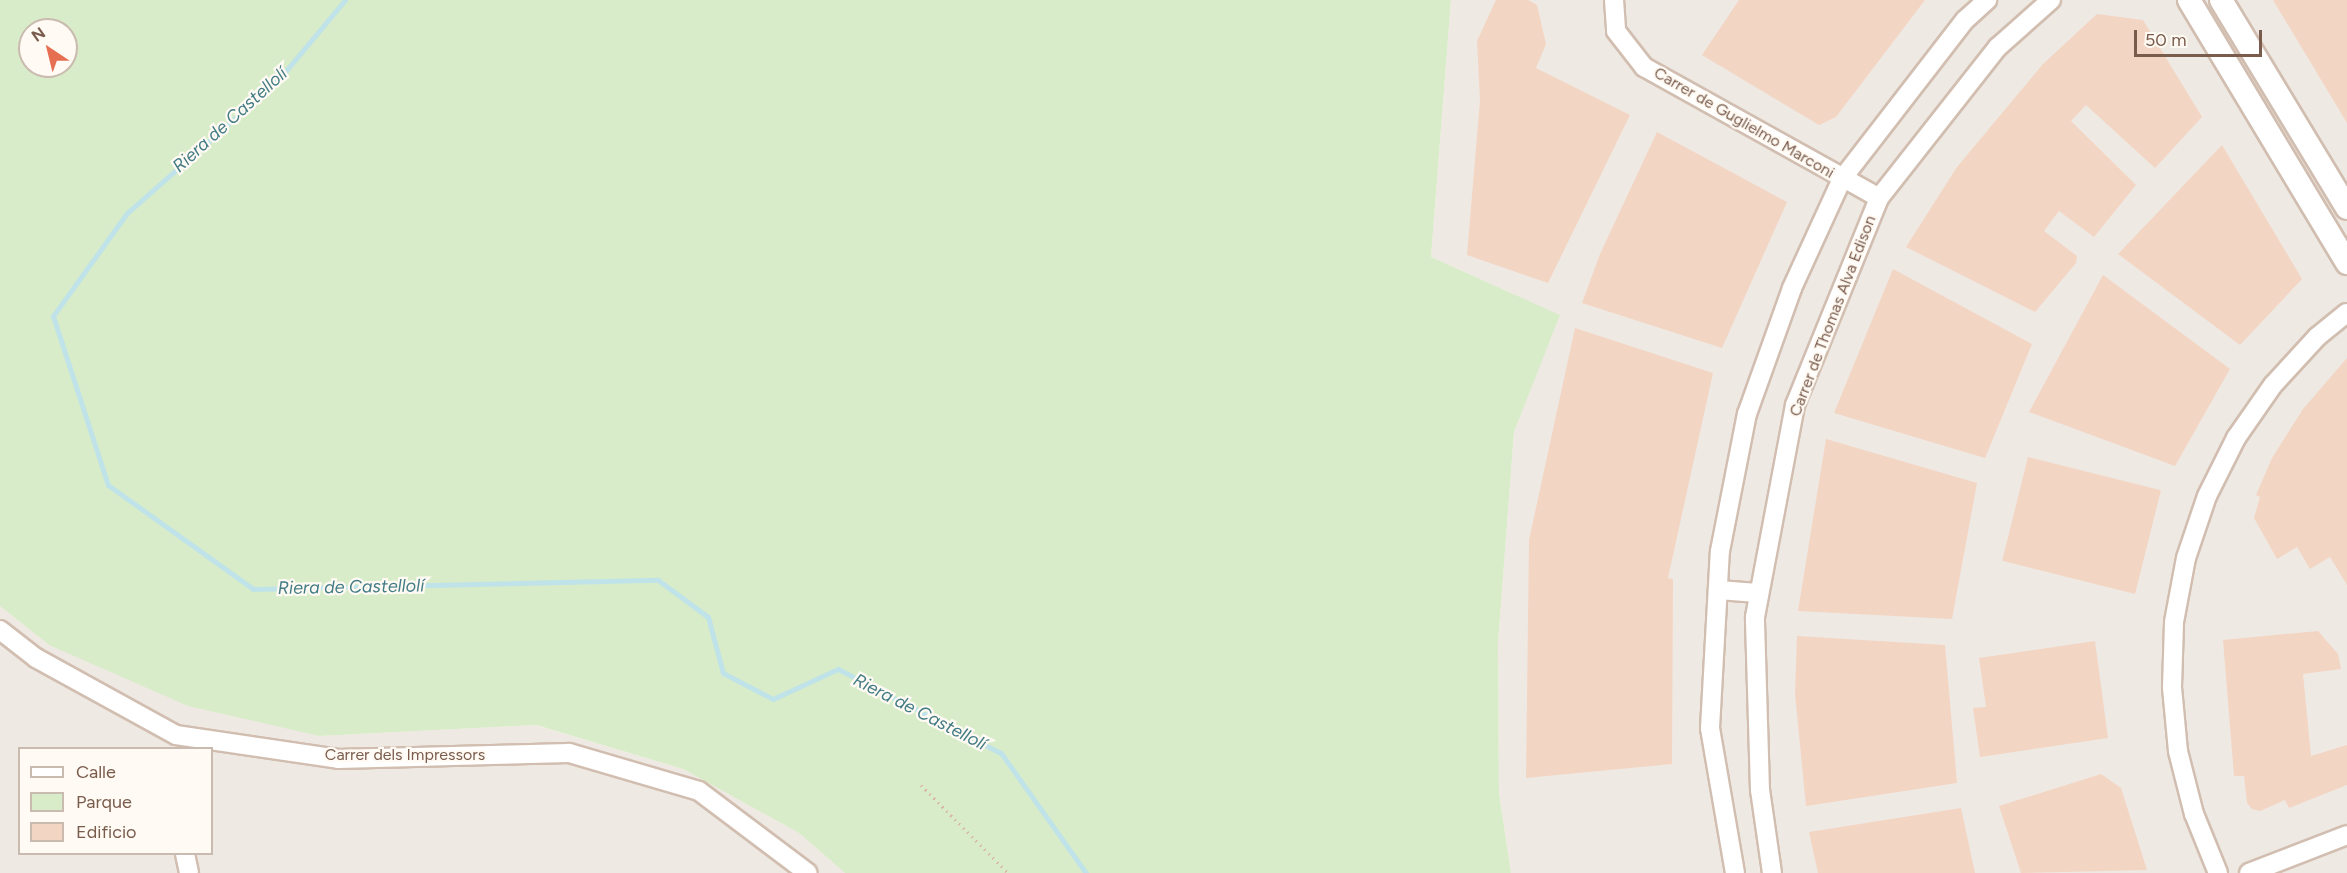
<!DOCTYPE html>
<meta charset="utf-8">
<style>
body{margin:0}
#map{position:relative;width:2347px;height:873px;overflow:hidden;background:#fdf6ec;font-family:Figtree,sans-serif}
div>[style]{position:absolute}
.industrial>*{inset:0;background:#efe9e4}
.green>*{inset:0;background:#d8ecc9}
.stream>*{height:5px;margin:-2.5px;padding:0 2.5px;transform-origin:2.5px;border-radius:2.5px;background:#bfe3e8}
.building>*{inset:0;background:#f3d5c3;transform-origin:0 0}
.path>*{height:3px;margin-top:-1.5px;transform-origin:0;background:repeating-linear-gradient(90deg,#d9b8a5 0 1.5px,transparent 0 6px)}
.roads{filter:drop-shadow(2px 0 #d1beb0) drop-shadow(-2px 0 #d1beb0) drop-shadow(0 2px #d1beb0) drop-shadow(0 -2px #d1beb0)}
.minor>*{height:18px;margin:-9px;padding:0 9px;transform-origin:9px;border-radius:9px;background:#fff}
.tertiary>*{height:22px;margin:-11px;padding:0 11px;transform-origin:11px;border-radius:11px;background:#fff}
span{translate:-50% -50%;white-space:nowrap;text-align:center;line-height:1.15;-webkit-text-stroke:4.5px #fffaf3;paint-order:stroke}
.street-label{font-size:16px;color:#7a5c4d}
.water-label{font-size:18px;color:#437c86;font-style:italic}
.legend{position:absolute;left:18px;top:747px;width:195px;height:108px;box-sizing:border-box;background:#fffaf3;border:2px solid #cabbb1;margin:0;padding:8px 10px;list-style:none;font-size:18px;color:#7a5c4d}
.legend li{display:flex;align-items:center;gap:12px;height:30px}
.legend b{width:30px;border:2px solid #cabbb1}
.north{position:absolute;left:18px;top:18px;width:60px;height:60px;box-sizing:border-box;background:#fffaf3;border:2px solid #cabbb1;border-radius:50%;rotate:325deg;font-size:16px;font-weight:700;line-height:24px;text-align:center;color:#7a5c4d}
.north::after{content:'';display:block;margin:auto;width:21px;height:27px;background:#e76f51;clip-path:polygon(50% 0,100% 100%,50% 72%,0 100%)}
.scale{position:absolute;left:2134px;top:30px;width:128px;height:27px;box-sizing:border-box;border:3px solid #7a5c4d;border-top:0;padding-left:8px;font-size:18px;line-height:21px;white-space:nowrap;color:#7a5c4d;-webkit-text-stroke:4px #fffaf3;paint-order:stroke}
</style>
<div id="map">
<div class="industrial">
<div style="clip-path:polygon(1451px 0,2347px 0,2347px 873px,1511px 873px,1499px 793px,1498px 643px,1514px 432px,1559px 315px,1431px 257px)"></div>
<div style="clip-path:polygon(evenodd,0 606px,49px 645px,319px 736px,535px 725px,683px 769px,799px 833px,845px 873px,0 873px,0 606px,20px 748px,212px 748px,212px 854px,20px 854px,20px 748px)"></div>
</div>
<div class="green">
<div style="clip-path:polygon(evenodd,0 0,1451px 0,1431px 257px,1560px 315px,1514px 432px,1498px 643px,1499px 793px,1511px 873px,845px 873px,799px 833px,683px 769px,536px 725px,319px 736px,188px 706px,49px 645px,0 606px,0 0,30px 30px,66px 30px,66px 66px,30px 66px,30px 30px)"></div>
</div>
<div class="stream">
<div style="left:345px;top:0;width:104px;rotate:129.9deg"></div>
<div style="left:278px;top:80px;width:201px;rotate:138.6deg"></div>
<div style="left:127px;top:213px;width:127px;rotate:125.7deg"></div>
<div style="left:53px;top:316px;width:178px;rotate:72deg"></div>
<div style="left:108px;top:485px;width:178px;rotate:35.6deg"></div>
<div style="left:253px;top:589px;width:405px;rotate:-1.3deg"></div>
<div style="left:658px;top:580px;width:62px;rotate:36.5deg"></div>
<div style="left:708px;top:617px;width:58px;rotate:75deg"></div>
<div style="left:723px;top:673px;width:56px;rotate:27.5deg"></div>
<div style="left:773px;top:699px;width:72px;rotate:-24.8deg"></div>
<div style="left:838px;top:669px;width:183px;rotate:27.3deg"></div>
<div style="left:1001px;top:753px;width:147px;rotate:54.7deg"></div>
</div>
<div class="building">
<div style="clip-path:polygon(1496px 0,1528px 0,1537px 5px,1546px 44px,1536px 68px,1630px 115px,1548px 283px,1467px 255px,1480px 100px,1477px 41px)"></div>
<div style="clip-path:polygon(1739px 0,1925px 0,1836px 117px,1819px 125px,1702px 55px)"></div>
<div style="clip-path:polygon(2273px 0,2347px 0,2347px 123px)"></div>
<div style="clip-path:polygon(2097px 14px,2143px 20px,2202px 117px,2155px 168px,2086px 105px,2071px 121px,2136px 185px,2094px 237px,2059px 211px,2044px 231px,2077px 256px,2076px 263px,2035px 312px,1906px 247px,1957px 167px,2043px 64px)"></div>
<div style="clip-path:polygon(1657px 132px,1787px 202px,1722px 348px,1582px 303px,1600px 254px)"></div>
<div style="clip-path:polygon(2222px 145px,2302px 279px,2240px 345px,2118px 254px)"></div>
<div style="clip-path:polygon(1893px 269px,2032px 344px,1985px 458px,1834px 413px)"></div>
<div style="clip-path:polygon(2103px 275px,2230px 369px,2175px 466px,2029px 412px)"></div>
<div style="clip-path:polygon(1575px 328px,1713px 373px,1668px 578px,1673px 579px,1672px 764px,1526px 778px,1529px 540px)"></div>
<div style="clip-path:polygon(2347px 358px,2347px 585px,2330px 557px,2310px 569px,2297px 547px,2277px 559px,2254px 518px,2260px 497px,2256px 495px,2272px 458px,2303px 409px)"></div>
<div style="clip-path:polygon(1826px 439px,1977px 483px,1952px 619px,1798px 611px)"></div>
<div style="left:2028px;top:457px;width:137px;height:107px;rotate:14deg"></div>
<div style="clip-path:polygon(2318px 631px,2338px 654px,2341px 669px,2303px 674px,2311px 756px,2347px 745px,2347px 785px,2289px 808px,2285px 800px,2260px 811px,2252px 809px,2247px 803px,2244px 776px,2234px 776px,2223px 640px)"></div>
<div style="clip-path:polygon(1797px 636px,1945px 645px,1957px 783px,1806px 806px,1795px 694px)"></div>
<div style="clip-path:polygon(2095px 641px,2108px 738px,1980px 757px,1973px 708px,1986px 707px,1979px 658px)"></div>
<div style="clip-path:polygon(2101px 774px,2121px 788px,2147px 870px,2021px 873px,1999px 806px)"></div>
<div style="clip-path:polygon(1961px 808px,1975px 873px,1818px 873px,1809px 832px)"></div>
</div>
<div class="path">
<div style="left:921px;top:785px;width:124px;rotate:45.3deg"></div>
</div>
<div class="roads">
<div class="minor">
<div style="left:1614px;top:0;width:31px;rotate:86deg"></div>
<div style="left:1616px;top:31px;width:46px;rotate:52.1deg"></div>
<div style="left:1644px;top:67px;width:269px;rotate:29.1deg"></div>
<div style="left:1718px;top:590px;width:40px;rotate:4.3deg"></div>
<div style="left:0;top:630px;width:46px;rotate:37.9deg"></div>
<div style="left:36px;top:658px;width:160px;rotate:28.8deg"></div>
<div style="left:176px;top:735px;width:164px;rotate:8.4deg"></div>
<div style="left:338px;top:759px;width:231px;rotate:-1.5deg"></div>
<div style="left:569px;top:753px;width:135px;rotate:16.3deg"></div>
<div style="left:699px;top:791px;width:136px;rotate:37deg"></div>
<div style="left:185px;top:854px;width:19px;rotate:78deg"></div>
<div style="left:1735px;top:873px;width:147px;rotate:-99.8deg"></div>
<div style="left:1710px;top:728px;width:177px;rotate:-86.8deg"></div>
<div style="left:1720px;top:551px;width:140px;rotate:-78.9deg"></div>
<div style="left:1747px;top:414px;width:134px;rotate:-70.3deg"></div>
<div style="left:1792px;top:288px;width:120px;rotate:-65.4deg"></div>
<div style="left:1842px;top:179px;width:201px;rotate:-52.3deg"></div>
<div style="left:1965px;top:20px;width:30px;rotate:-42deg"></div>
<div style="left:1772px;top:873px;width:84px;rotate:-98.2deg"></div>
<div style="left:1760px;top:790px;width:173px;rotate:-91.7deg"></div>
<div style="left:1755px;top:617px;width:216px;rotate:-79.3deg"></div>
<div style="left:1795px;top:405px;width:223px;rotate:-67.9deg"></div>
<div style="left:1879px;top:198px;width:192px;rotate:-51.8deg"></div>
<div style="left:1998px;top:47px;width:71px;rotate:-41.6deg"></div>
<div style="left:2218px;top:873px;width:64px;rotate:-112.1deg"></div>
<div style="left:2194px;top:814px;width:65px;rotate:-104.3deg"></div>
<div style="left:2178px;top:751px;width:64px;rotate:-95.4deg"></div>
<div style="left:2172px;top:687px;width:65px;rotate:-88.2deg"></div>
<div style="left:2174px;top:622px;width:65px;rotate:-79.4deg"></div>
<div style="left:2186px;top:558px;width:65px;rotate:-71.3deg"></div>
<div style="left:2207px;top:496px;width:65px;rotate:-63.4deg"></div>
<div style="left:2236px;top:438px;width:65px;rotate:-55.1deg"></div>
<div style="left:2273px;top:385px;width:65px;rotate:-47.5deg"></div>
<div style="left:2317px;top:337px;width:38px;rotate:-39deg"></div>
<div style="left:2249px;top:873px;width:105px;rotate:-21.2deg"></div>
</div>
<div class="tertiary">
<div style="left:2189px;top:0;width:307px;rotate:59deg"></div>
<div style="left:2221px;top:0;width:243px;rotate:58.8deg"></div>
</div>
</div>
<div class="street-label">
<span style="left:1744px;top:123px;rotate:30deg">Carrer de Guglielmo Marconi</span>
<span style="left:1833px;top:316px;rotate:-69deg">Carrer de Thomas Alva Edison</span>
<span style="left:405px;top:755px">Carrer dels Impressors</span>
</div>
<div class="water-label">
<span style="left:230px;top:120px;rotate:-42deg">Riera de Castellolí</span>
<span style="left:351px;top:587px;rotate:-1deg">Riera de Castellolí</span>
<span style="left:920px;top:712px;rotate:27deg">Riera de Castellolí</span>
</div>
<ul class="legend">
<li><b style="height:8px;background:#fff"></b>Calle</li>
<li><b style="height:16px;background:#d8ecc9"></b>Parque</li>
<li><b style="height:16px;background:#f3d5c3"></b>Edificio</li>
</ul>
<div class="north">N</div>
<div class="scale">50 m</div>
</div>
